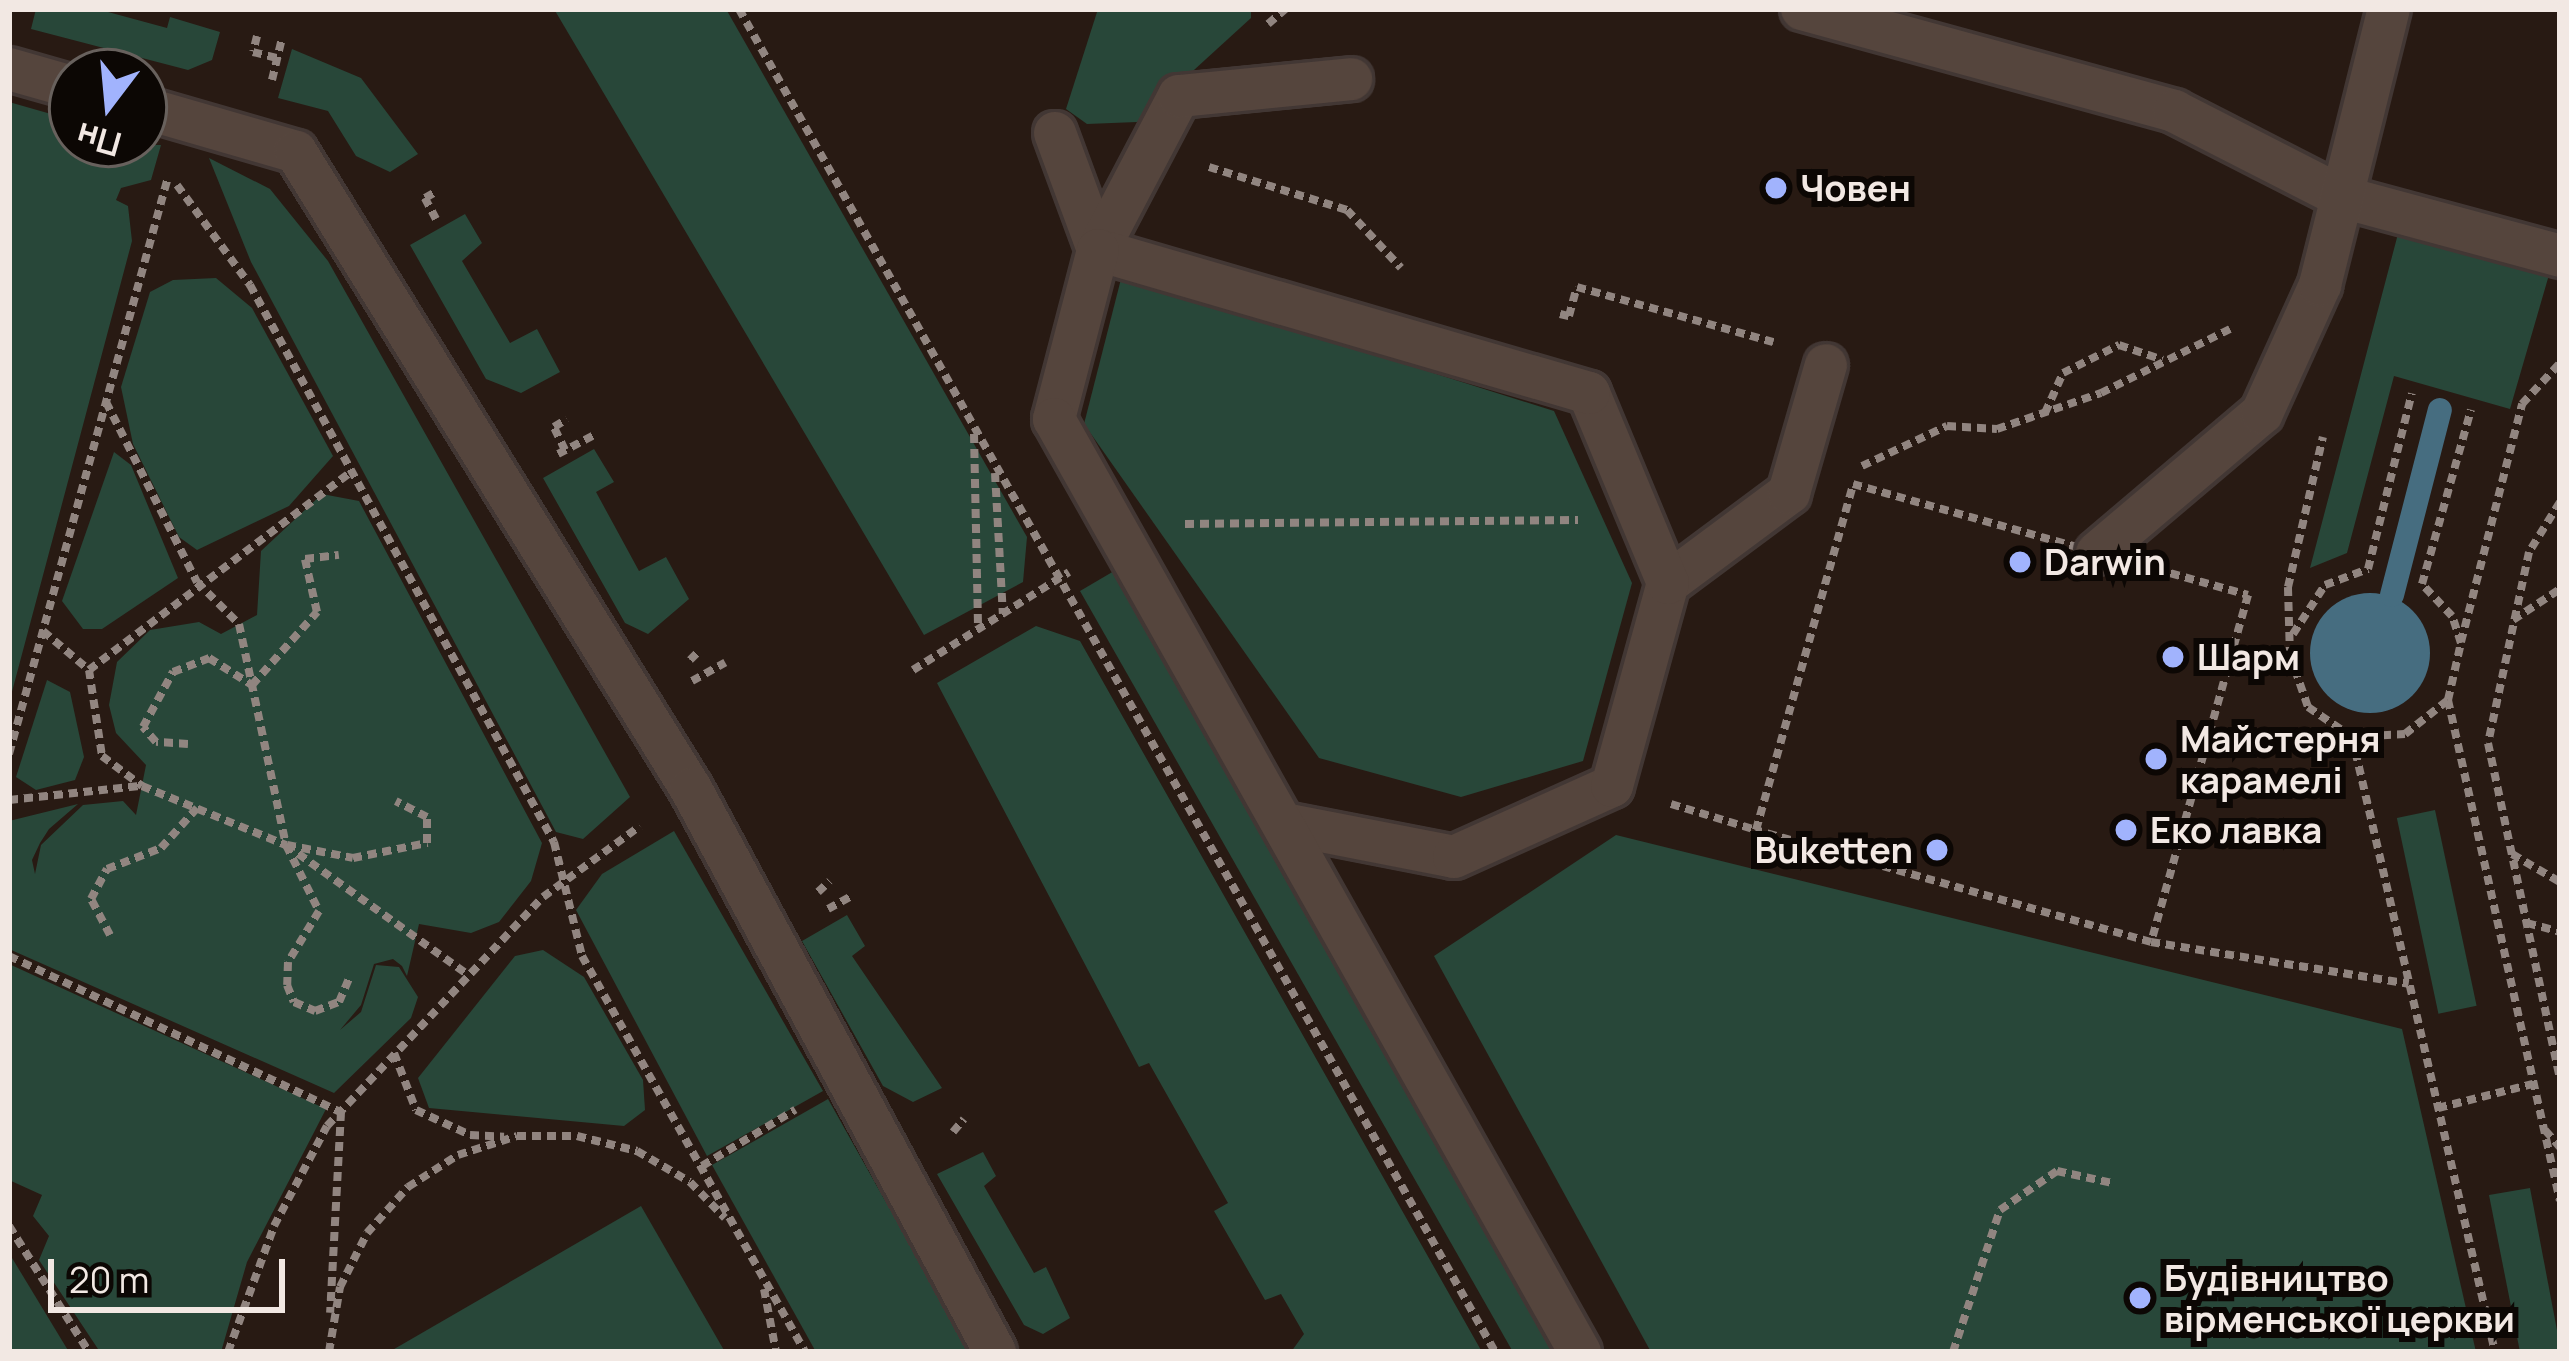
<!DOCTYPE html>
<meta charset="utf-8">
<style>
body{margin:0}
#map{position:relative;width:2569px;height:1361px;overflow:hidden;background:#281a13;font-family:Manrope,sans-serif}
div>[style]{position:absolute}
.green>*{inset:0;background:#284739;transform-origin:0 0}
.water>*{inset:0;background:#466d80}
.round{border-radius:50%}
.stream>*{height:24px;margin:-12px;padding:0 12px;transform-origin:12px;border-radius:12px;background:#466d80}
.path>*{height:8px;margin-top:-4px;transform-origin:0;background:repeating-linear-gradient(90deg,#918580 0 9px,transparent 0 15px)}
.roads{filter:drop-shadow(3px 0 #423734) drop-shadow(-3px 0 #423734) drop-shadow(0 3px #423734) drop-shadow(0 -3px #423734)}
.lane>*{height:42px;margin:-21px;padding:0 21px;transform-origin:21px;border-radius:21px;background:#55453d}
.dots>*{width:33px;height:33px;translate:-50% -50%;box-sizing:border-box;border:6px solid #0c0704;border-radius:50%}
span{translate:-50% -50%;white-space:nowrap;text-align:center;line-height:1.15;-webkit-text-stroke:12px #0c0704;paint-order:stroke}
.poi-label{font-size:36px;color:#f2e8e3;font-weight:700}
.left{translate:0 -50%;text-align:left}
.right{translate:-100% -50%;text-align:right}
.frame{position:absolute;inset:0;border:12px solid #f2e8e3;pointer-events:none}
.north{position:absolute;left:48px;top:48px;width:120px;height:120px;box-sizing:border-box;background:#0c0704;border:3px solid #68615d;border-radius:50%;rotate:196deg;font-size:33px;font-weight:700;line-height:48px;text-align:center;color:#f2e8e3}
.north::after{content:'';display:block;margin:auto;width:42px;height:54px;background:#a1b3fd;clip-path:polygon(50% 0,100% 100%,50% 72%,0 100%)}
.scale{position:absolute;left:48px;top:1259px;width:237px;height:54px;box-sizing:border-box;border:6px solid #f2e8e3;border-top:0;padding-left:15px;font-size:36px;line-height:42px;white-space:nowrap;color:#f2e8e3;-webkit-text-stroke:9px #0c0704;paint-order:stroke}
</style>
<div id="map">
<div class="green">
<div style="clip-path:polygon(36px 9px,97px 9px,167px 28px,170px 17px,220px 32px,212px 60px,188px 70px,31px 29px)"></div>
<div style="clip-path:polygon(554px 9px,726px 9px,1027px 537px,1023px 582px,924px 635px)"></div>
<div style="clip-path:polygon(1098px 9px,1251px 9px,1251px 18px,1137px 122px,1087px 124px,1066px 109px)"></div>
<div style="clip-path:polygon(292px 49px,361px 78px,418px 154px,390px 172px,356px 156px,328px 111px,278px 98px)"></div>
<div style="clip-path:polygon(9px 102px,72px 120px,72px 144px,161px 145px,151px 180px,121px 188px,116px 200px,128px 206px,132px 241px,9px 703px)"></div>
<div style="clip-path:polygon(209px 158px,270px 189px,328px 261px,630px 797px,583px 839px,556px 832px,251px 262px)"></div>
<div style="clip-path:polygon(465px 214px,482px 243px,462px 261px,510px 343px,537px 329px,560px 372px,521px 393px,486px 379px,410px 245px)"></div>
<div style="clip-path:polygon(2399px 230px,2551px 268px,2510px 409px,2394px 376px,2347px 553px,2310px 568px)"></div>
<div style="clip-path:polygon(1122px 275px,1554px 411px,1632px 583px,1583px 761px,1461px 797px,1319px 758px,1084px 424px)"></div>
<div style="clip-path:polygon(216px 278px,252px 308px,333px 456px,289px 506px,197px 550px,179px 537px,133px 444px,121px 387px,150px 292px,173px 280px)"></div>
<div style="clip-path:polygon(594px 449px,614px 482px,596px 492px,639px 571px,666px 557px,689px 599px,648px 634px,625px 623px,543px 478px)"></div>
<div style="clip-path:polygon(114px 452px,131px 465px,178px 578px,102px 629px,83px 629px,62px 601px)"></div>
<div style="clip-path:polygon(322px 494px,359px 501px,542px 843px,531px 881px,499px 922px,471px 933px,419px 924px,407px 976px,402px 966px,393px 959px,374px 964px,361px 1005px,340px 1030px,361px 1012px,376px 965px,399px 967px,418px 997px,411px 1018px,334px 1093px,9px 949px,9px 821px,78px 804px,49px 829px,40px 843px,32px 860px,35px 874px,41px 845px,83px 805px,123px 801px,136px 815px,146px 765px,116px 733px,109px 705px,117px 662px,150px 630px,199px 622px,221px 634px,257px 615px,261px 551px)"></div>
<div style="clip-path:polygon(1126px 564px,1560px 1352px,1513px 1352px,1080px 591px)"></div>
<div style="clip-path:polygon(1036px 626px,1080px 641px,1482px 1352px,1291px 1352px,1304px 1334px,1281px 1294px,1265px 1300px,1214px 1211px,1228px 1203px,1149px 1063px,1139px 1067px,937px 683px)"></div>
<div style="clip-path:polygon(47px 680px,70px 692px,84px 757px,75px 780px,36px 790px,16px 777px)"></div>
<div style="left:2435px;top:810px;width:200px;height:39px;rotate:78deg"></div>
<div style="clip-path:polygon(674px 831px,823px 1091px,707px 1156px,576px 910px,602px 874px)"></div>
<div style="clip-path:polygon(1616px 835px,2402px 1029px,2476px 1352px,1651px 1352px,1434px 956px)"></div>
<div style="clip-path:polygon(847px 915px,865px 946px,852px 956px,942px 1088px,913px 1102px,883px 1086px,802px 941px)"></div>
<div style="clip-path:polygon(543px 950px,584px 977px,643px 1080px,645px 1110px,624px 1126px,429px 1108px,418px 1078px,515px 956px)"></div>
<div style="clip-path:polygon(9px 964px,326px 1109px,247px 1262px,221px 1352px,100px 1352px,39px 1260px,49px 1236px,33px 1216px,42px 1195px,9px 1180px)"></div>
<div style="clip-path:polygon(828px 1099px,970px 1352px,816px 1352px,712px 1165px)"></div>
<div style="clip-path:polygon(983px 1152px,996px 1176px,984px 1186px,1034px 1273px,1046px 1267px,1070px 1318px,1043px 1334px,1024px 1325px,937px 1174px)"></div>
<div style="clip-path:polygon(2530px 1188px,2560px 1346px,2560px 1352px,2520px 1352px,2489px 1195px)"></div>
<div style="clip-path:polygon(641px 1206px,725px 1352px,389px 1352px)"></div>
<div style="clip-path:polygon(9px 1253px,69px 1352px,9px 1352px)"></div>
</div>
<div class="water">
<div class="round" style="left:2310px;top:593px;width:120px;height:120px"></div>
</div>
<div class="stream">
<div style="left:2392px;top:595px;width:191px;rotate:-75.5deg"></div>
</div>
<div class="path">
<div style="left:739px;top:9px;width:1541px;rotate:60.62deg"></div>
<div style="left:1268px;top:24px;width:23px;rotate:-41deg"></div>
<div style="left:257px;top:36px;width:16px;rotate:104deg"></div>
<div style="left:253px;top:52px;width:25px;rotate:14deg"></div>
<div style="left:272px;top:80px;width:43px;rotate:-76.6deg"></div>
<div style="left:1209px;top:167px;width:145px;rotate:17.3deg"></div>
<div style="left:1347px;top:210px;width:79px;rotate:47deg"></div>
<div style="left:177px;top:185px;width:124px;rotate:53.9deg"></div>
<div style="left:250px;top:285px;width:635px;rotate:61.38deg"></div>
<div style="left:554px;top:842px;width:117px;rotate:76.2deg"></div>
<div style="left:582px;top:956px;width:454px;rotate:60.6deg"></div>
<div style="left:436px;top:219px;width:24px;rotate:-118deg"></div>
<div style="left:425px;top:198px;width:14px;rotate:-30deg"></div>
<div style="left:1560px;top:314px;width:9px;rotate:13deg"></div>
<div style="left:1569px;top:316px;width:30px;rotate:-75deg"></div>
<div style="left:1577px;top:287px;width:204px;rotate:15.7deg"></div>
<div style="left:106px;top:402px;width:202px;rotate:63.2deg"></div>
<div style="left:197px;top:582px;width:59px;rotate:45deg"></div>
<div style="left:239px;top:624px;width:226px;rotate:78deg"></div>
<div style="left:286px;top:845px;width:74px;rotate:63.4deg"></div>
<div style="left:319px;top:911px;width:60px;rotate:121.3deg"></div>
<div style="left:288px;top:962px;width:23px;rotate:92deg"></div>
<div style="left:287px;top:985px;width:18px;rotate:68deg"></div>
<div style="left:294px;top:1002px;width:23px;rotate:23deg"></div>
<div style="left:315px;top:1011px;width:26px;rotate:-21deg"></div>
<div style="left:339px;top:1002px;width:26px;rotate:-67deg"></div>
<div style="left:2045px;top:413px;width:44px;rotate:-65.8deg"></div>
<div style="left:2063px;top:373px;width:63px;rotate:-26.6deg"></div>
<div style="left:2119px;top:345px;width:46px;rotate:18.8deg"></div>
<div style="left:974px;top:434px;width:195px;rotate:88.8deg"></div>
<div style="left:565px;top:450px;width:25px;rotate:-116deg"></div>
<div style="left:554px;top:427px;width:15px;rotate:-32deg"></div>
<div style="left:558px;top:454px;width:43px;rotate:-27.8deg"></div>
<div style="left:1862px;top:466px;width:94px;rotate:-25.2deg"></div>
<div style="left:1947px;top:426px;width:50px;rotate:3.4deg"></div>
<div style="left:1997px;top:429px;width:110px;rotate:-19.1deg"></div>
<div style="left:2101px;top:393px;width:144px;rotate:-26.4deg"></div>
<div style="left:995px;top:473px;width:141px;rotate:86.8deg"></div>
<div style="left:1853px;top:484px;width:410px;rotate:15.7deg"></div>
<div style="left:2248px;top:595px;width:360px;rotate:105.6deg"></div>
<div style="left:2151px;top:942px;width:411px;rotate:-164.2deg"></div>
<div style="left:1756px;top:830px;width:359px;rotate:-74.3deg"></div>
<div style="left:2560px;top:502px;width:59px;rotate:121.8deg"></div>
<div style="left:2529px;top:552px;width:195px;rotate:102.1deg"></div>
<div style="left:2488px;top:743px;width:344px;rotate:77.9deg"></div>
<div style="left:1185px;top:524px;width:393px;rotate:-0.6deg"></div>
<div style="left:2513px;top:620px;width:56px;rotate:-33.4deg"></div>
<div style="left:43px;top:631px;width:60px;rotate:40.3deg"></div>
<div style="left:89px;top:670px;width:87px;rotate:81.4deg"></div>
<div style="left:102px;top:756px;width:50px;rotate:36.9deg"></div>
<div style="left:142px;top:786px;width:156px;rotate:22.3deg"></div>
<div style="left:286px;top:845px;width:224px;rotate:35.5deg"></div>
<div style="left:2293px;top:634px;width:59px;rotate:-56.9deg"></div>
<div style="left:2325px;top:585px;width:46px;rotate:-20.4deg"></div>
<div style="left:2368px;top:569px;width:181px;rotate:-76deg"></div>
<div style="left:2461px;top:642px;width:246px;rotate:-75.6deg"></div>
<div style="left:2522px;top:404px;width:56px;rotate:-47.2deg"></div>
<div style="left:2290px;top:655px;width:55px;rotate:70.9deg"></div>
<div style="left:2308px;top:707px;width:53px;rotate:34.3deg"></div>
<div style="left:2352px;top:737px;width:53px;rotate:-3.2deg"></div>
<div style="left:2405px;top:734px;width:55px;rotate:-38.3deg"></div>
<div style="left:2448px;top:700px;width:58px;rotate:-77.2deg"></div>
<div style="left:2461px;top:643px;width:28px;rotate:-108deg"></div>
<div style="left:2452px;top:616px;width:44px;rotate:-133.2deg"></div>
<div style="left:2422px;top:584px;width:181px;rotate:-74.3deg"></div>
<div style="left:2290px;top:656px;width:69px;rotate:-91.7deg"></div>
<div style="left:2288px;top:587px;width:154px;rotate:-76.9deg"></div>
<div style="left:690px;top:660px;width:14px;rotate:-45deg"></div>
<div style="left:89px;top:670px;width:330px;rotate:-37.1deg"></div>
<div style="left:913px;top:670px;width:184px;rotate:-32.1deg"></div>
<div style="left:692px;top:681px;width:38px;rotate:-29deg"></div>
<div style="left:2448px;top:700px;width:513px;rotate:77.4deg"></div>
<div style="left:2352px;top:737px;width:631px;rotate:76.91deg"></div>
<div style="left:188px;top:744px;width:32px;rotate:-176deg"></div>
<div style="left:156px;top:742px;width:20px;rotate:-131deg"></div>
<div style="left:143px;top:727px;width:63px;rotate:-61.4deg"></div>
<div style="left:173px;top:672px;width:39px;rotate:-21deg"></div>
<div style="left:209px;top:658px;width:51px;rotate:32.1deg"></div>
<div style="left:252px;top:685px;width:98px;rotate:-48.3deg"></div>
<div style="left:317px;top:612px;width:54px;rotate:-102.8deg"></div>
<div style="left:305px;top:559px;width:34px;rotate:-7deg"></div>
<div style="left:9px;top:754px;width:599px;rotate:-74.59deg"></div>
<div style="left:9px;top:800px;width:131px;rotate:-6.1deg"></div>
<div style="left:1671px;top:804px;width:89px;rotate:17deg"></div>
<div style="left:287px;top:845px;width:67px;rotate:11.1deg"></div>
<div style="left:353px;top:858px;width:76px;rotate:-11.5deg"></div>
<div style="left:427px;top:843px;width:26px;rotate:-90deg"></div>
<div style="left:427px;top:817px;width:35px;rotate:-153deg"></div>
<div style="left:2512px;top:854px;width:56px;rotate:30.3deg"></div>
<div style="left:818px;top:892px;width:16px;rotate:-43deg"></div>
<div style="left:828px;top:909px;width:29px;rotate:-29deg"></div>
<div style="left:2527px;top:923px;width:34px;rotate:15deg"></div>
<div style="left:110px;top:935px;width:41px;rotate:-117.8deg"></div>
<div style="left:91px;top:899px;width:34px;rotate:-62deg"></div>
<div style="left:107px;top:869px;width:58px;rotate:-21.3deg"></div>
<div style="left:161px;top:848px;width:54px;rotate:-48deg"></div>
<div style="left:2151px;top:942px;width:261px;rotate:9.2deg"></div>
<div style="left:9px;top:956px;width:367px;rotate:25.2deg"></div>
<div style="left:341px;top:1112px;width:201px;rotate:93.1deg"></div>
<div style="left:394px;top:1053px;width:61px;rotate:68.9deg"></div>
<div style="left:416px;top:1110px;width:60px;rotate:24.8deg"></div>
<div style="left:470px;top:1135px;width:34px;rotate:3deg"></div>
<div style="left:2438px;top:1108px;width:98px;rotate:-14.2deg"></div>
<div style="left:2545px;top:1130px;width:23px;rotate:49deg"></div>
<div style="left:953px;top:1132px;width:17px;rotate:-50deg"></div>
<div style="left:702px;top:1166px;width:109px;rotate:-31.1deg"></div>
<div style="left:9px;top:1226px;width:149px;rotate:57.6deg"></div>
<div style="left:764px;top:1289px;width:64px;rotate:79.2deg"></div>
<div style="left:228px;top:1352px;width:134px;rotate:-69.9deg"></div>
<div style="left:274px;top:1226px;width:113px;rotate:-62.1deg"></div>
<div style="left:327px;top:1126px;width:315px;rotate:-46.7deg"></div>
<div style="left:543px;top:897px;width:120px;rotate:-36.2deg"></div>
<div style="left:329px;top:1352px;width:66px;rotate:-80.4deg"></div>
<div style="left:340px;top:1287px;width:60px;rotate:-63.4deg"></div>
<div style="left:367px;top:1233px;width:62px;rotate:-48.3deg"></div>
<div style="left:408px;top:1187px;width:59px;rotate:-32.6deg"></div>
<div style="left:458px;top:1155px;width:62px;rotate:-17.9deg"></div>
<div style="left:517px;top:1136px;width:60px"></div>
<div style="left:577px;top:1136px;width:62px;rotate:14deg"></div>
<div style="left:637px;top:1151px;width:61px;rotate:30.3deg"></div>
<div style="left:690px;top:1182px;width:50px;rotate:45.8deg"></div>
<div style="left:1953px;top:1352px;width:150px;rotate:-71.7deg"></div>
<div style="left:2000px;top:1210px;width:69px;rotate:-34.4deg"></div>
<div style="left:2057px;top:1171px;width:56px;rotate:12.3deg"></div>
</div>
<div class="roads">
<div class="lane">
<div style="left:1802px;top:9px;width:386px;rotate:15.3deg"></div>
<div style="left:2174px;top:111px;width:189px;rotate:27.1deg"></div>
<div style="left:2342px;top:197px;width:226px;rotate:15.1deg"></div>
<div style="left:9px;top:69px;width:66px;rotate:15.9deg"></div>
<div style="left:144px;top:108px;width:158px;rotate:16.1deg"></div>
<div style="left:296px;top:152px;width:750px;rotate:58.2deg"></div>
<div style="left:691px;top:789px;width:640px;rotate:61.63deg"></div>
<div style="left:1055px;top:133px;width:125px;rotate:69.8deg"></div>
<div style="left:1098px;top:250px;width:174px;rotate:-62.3deg"></div>
<div style="left:1179px;top:96px;width:173px;rotate:-5.6deg"></div>
<div style="left:2097px;top:553px;width:216px;rotate:-40.3deg"></div>
<div style="left:2262px;top:413px;width:141px;rotate:-65.6deg"></div>
<div style="left:2320px;top:285px;width:284px;rotate:-76deg"></div>
<div style="left:1668px;top:583px;width:151px;rotate:-36.6deg"></div>
<div style="left:1789px;top:493px;width:133px;rotate:-73.9deg"></div>
<div style="left:1285px;top:824px;width:172px;rotate:11deg"></div>
<div style="left:1454px;top:857px;width:173px;rotate:-24.2deg"></div>
<div style="left:1612px;top:786px;width:211px;rotate:-74.6deg"></div>
<div style="left:1668px;top:583px;width:206px;rotate:-112.6deg"></div>
<div style="left:1589px;top:393px;width:511px;rotate:-163.76deg"></div>
<div style="left:1098px;top:250px;width:175px;rotate:104.6deg"></div>
<div style="left:1054px;top:419px;width:1071px;rotate:60.59deg"></div>
</div>
</div>
<div class="dots">
<div style="left:1776px;top:188px;background:#a1b3fd"></div>
<div style="left:2020px;top:562px;background:#a1b3fd"></div>
<div style="left:2173px;top:657px;background:#a1b3fd"></div>
<div style="left:2156px;top:759px;background:#a1b3fd"></div>
<div style="left:2126px;top:830px;background:#a1b3fd"></div>
<div style="left:1937px;top:850px;background:#a1b3fd"></div>
<div style="left:2140px;top:1298px;background:#a1b3fd"></div>
</div>
<div class="poi-label">
<span class="left" style="left:1800px;top:188px">Човен</span>
<span class="left" style="left:2044px;top:562px">Darwin</span>
<span class="left" style="left:2197px;top:657px">Шарм</span>
<span class="left" style="left:2180px;top:759px">Майстерня<br>карамелі</span>
<span class="left" style="left:2150px;top:830px">Еко лавка</span>
<span class="right" style="left:1913px;top:850px">Buketten</span>
<span class="left" style="left:2164px;top:1298px">Будівництво<br>вірменської церкви</span>
</div>
<div class="frame"></div>
<div class="north">Пн</div>
<div class="scale">20 m</div>
</div>
